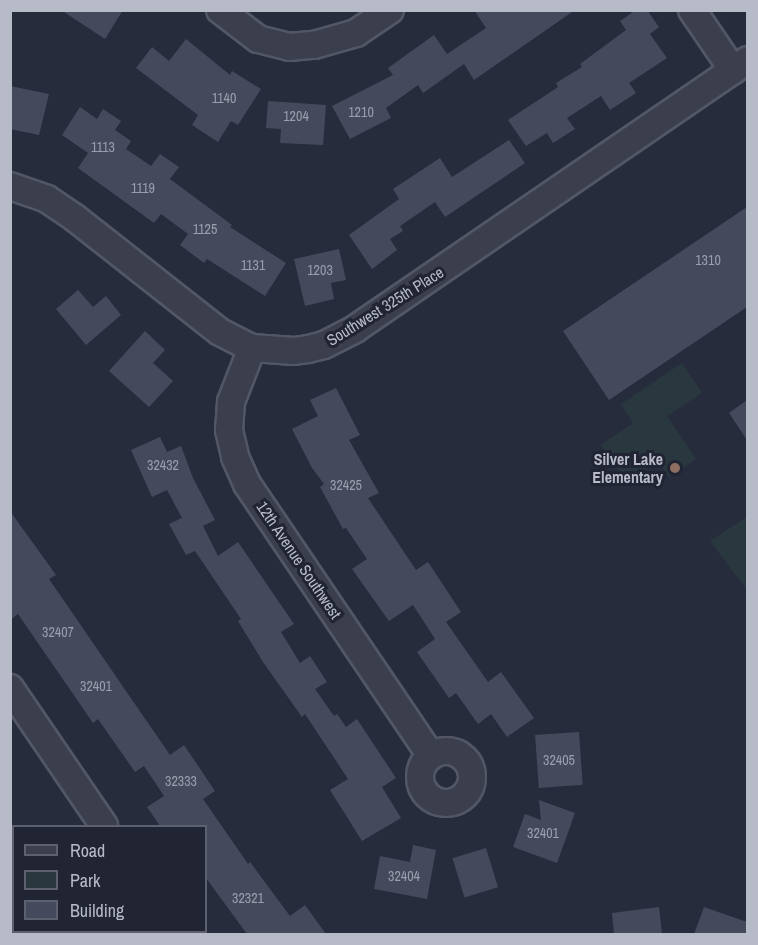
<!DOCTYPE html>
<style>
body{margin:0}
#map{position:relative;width:758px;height:945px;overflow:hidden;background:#272c3d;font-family:"Archivo Narrow",sans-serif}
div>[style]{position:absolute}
.green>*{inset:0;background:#29383e}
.building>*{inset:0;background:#444a5c;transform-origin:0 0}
.roads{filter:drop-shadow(2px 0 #535765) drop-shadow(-2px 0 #535765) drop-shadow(0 2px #535765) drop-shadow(0 -2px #535765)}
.minor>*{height:26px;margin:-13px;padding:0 13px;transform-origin:13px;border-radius:13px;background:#3b3f4d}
.minor>.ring{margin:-13px;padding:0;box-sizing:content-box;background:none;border:26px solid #3b3f4d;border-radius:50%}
.dots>*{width:16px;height:16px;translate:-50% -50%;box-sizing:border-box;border:3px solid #202433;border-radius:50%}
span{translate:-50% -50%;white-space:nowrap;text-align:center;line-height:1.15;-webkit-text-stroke:6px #202433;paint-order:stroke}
.number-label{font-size:14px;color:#9a9fad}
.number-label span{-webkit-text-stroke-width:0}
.street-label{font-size:16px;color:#b7bbc8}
.poi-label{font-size:16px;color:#b7bbc8;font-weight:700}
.right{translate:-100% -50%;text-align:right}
.frame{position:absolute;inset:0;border:12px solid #b7bbc8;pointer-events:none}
.legend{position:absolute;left:12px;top:825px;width:195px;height:108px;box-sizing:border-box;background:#202433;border:2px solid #5c606f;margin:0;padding:8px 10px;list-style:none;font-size:18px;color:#b7bbc8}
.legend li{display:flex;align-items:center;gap:12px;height:30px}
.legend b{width:30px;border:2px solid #5c606f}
</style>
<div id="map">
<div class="green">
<div style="clip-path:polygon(682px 363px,702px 393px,667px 416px,696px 459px,669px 477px,658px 461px,627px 482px,601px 445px,633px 423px,621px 404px)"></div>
<div style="clip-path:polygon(747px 517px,747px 590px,710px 541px)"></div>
</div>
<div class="building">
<div style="clip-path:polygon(61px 10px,123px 10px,105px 39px)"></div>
<div style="clip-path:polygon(474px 10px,575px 10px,474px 80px,464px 64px,423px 93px,418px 85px,386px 108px,391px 118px,350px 139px,332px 106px,393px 75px,388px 68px,434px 35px,447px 54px,486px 28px)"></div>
<div style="clip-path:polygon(636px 10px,647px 10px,659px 27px,650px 34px,667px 58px,629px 83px,636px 93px,610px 110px,601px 96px,567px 118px,575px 129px,553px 143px,547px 133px,526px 146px,508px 120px,558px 87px,556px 83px,582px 67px,580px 64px,626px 30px,620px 21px)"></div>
<div style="clip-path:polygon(186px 39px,230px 75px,232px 71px,261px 89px,238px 125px,231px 121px,218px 142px,192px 125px,198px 115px,136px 68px,152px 47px,169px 61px)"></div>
<div style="clip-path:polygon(10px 86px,49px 94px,39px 135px,10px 129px)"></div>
<div style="clip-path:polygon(268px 101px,326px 105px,323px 145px,280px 143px,281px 129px,266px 128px)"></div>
<div style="clip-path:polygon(80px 107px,97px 119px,103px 109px,121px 121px,115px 130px,131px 141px,126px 149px,151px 166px,160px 154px,179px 167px,170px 179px,232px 225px,230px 227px,286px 263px,265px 296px,207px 259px,204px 263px,180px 245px,188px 234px,161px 214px,154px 223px,78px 168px,88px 153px,62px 135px)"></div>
<div style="clip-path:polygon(509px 140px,525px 163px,445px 217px,435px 202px,400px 226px,403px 231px,390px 239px,397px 250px,372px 269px,349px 235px,399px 199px,393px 189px,440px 158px,452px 177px)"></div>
<div style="clip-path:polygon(747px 207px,747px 307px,609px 400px,563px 331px)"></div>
<div style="clip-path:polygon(339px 249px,346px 280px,331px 283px,334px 299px,305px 306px,294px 259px)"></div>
<div style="clip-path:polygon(78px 290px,93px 307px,106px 296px,121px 315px,86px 345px,56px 309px)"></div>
<div style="clip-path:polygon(145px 331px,165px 350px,153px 363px,173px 381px,149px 407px,109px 371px)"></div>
<div style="clip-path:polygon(336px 388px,360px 435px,349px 440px,379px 493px,368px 498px,416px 570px,428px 562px,461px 612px,446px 622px,488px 682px,501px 672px,534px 718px,507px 737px,491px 714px,478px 724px,456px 693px,449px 698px,417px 652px,435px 639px,413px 605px,389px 621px,352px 569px,367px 559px,346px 528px,343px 529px,320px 487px,324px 484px,312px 468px,292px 429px,318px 416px,310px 400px)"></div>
<div style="clip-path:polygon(747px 400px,747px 440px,729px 413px)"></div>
<div style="clip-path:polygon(160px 437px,167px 452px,181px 446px,193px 478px,215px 520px,203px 526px,218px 556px,238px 542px,294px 624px,281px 632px,300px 663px,310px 656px,327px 682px,315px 689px,334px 716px,337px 714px,346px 727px,357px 719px,396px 778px,382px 787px,401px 818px,362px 841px,330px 790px,348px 779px,305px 714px,302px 717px,263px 662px,238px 621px,241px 619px,195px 551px,186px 555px,169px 524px,182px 518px,167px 490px,152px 497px,131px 450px)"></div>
<div style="clip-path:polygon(10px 511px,56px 575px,49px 579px,170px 755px,184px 745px,215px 791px,203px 799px,248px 864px,250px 862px,290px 916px,305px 905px,326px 934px,247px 934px,206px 878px,206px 826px,160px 826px,147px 807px,164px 796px,144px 766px,135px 772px,98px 719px,93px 723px,18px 614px,10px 620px)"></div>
<div style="left:579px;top:732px;width:53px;height:44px;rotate:86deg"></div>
<div style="clip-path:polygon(539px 800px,575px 813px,557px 863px,513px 847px,525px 814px,541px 820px)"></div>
<div style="clip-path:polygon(413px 845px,436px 850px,427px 899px,374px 889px,380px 856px,410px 862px)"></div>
<div style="left:486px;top:848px;width:41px;height:35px;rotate:73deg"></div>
<div style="clip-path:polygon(659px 907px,662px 934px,614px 934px,612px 913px)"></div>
<div style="clip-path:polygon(704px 907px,747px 922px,747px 934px,694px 934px)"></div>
</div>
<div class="roads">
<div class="minor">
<div style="left:220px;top:10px;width:48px;rotate:37.3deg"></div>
<div style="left:258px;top:39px;width:32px;rotate:14deg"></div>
<div style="left:289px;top:47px;width:25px;rotate:-5deg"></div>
<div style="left:314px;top:45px;width:44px;rotate:-15.9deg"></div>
<div style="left:356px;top:33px;width:41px;rotate:-34.1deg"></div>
<div style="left:692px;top:10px;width:73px;rotate:55.7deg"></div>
<div style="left:10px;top:186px;width:39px;rotate:19deg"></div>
<div style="left:47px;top:199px;width:34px;rotate:34deg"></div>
<div style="left:75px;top:218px;width:184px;rotate:38.2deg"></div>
<div style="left:220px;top:332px;width:36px;rotate:27deg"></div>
<div style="left:252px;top:348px;width:42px;rotate:4.1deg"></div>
<div style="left:294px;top:351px;width:14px;rotate:-8deg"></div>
<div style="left:308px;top:349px;width:16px;rotate:-14deg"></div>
<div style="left:324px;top:345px;width:35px;rotate:-27deg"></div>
<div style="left:355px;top:329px;width:476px;rotate:-34.4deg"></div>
<div style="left:252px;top:348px;width:58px;rotate:111.3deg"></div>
<div style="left:231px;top:402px;width:28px;rotate:94deg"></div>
<div style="left:229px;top:430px;width:28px;rotate:77deg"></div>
<div style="left:235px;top:457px;width:30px;rotate:66deg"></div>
<div style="left:247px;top:484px;width:328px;rotate:55.9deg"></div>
<div style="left:10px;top:688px;width:167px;rotate:55.7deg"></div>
<div class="ring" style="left:420px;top:751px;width:26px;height:26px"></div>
<div style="left:186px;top:932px;width:4px;rotate:34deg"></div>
</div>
</div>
<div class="dots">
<div style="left:675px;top:468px;background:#8d6e63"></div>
</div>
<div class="number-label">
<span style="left:224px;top:98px">1140</span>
<span style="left:361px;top:112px">1210</span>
<span style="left:296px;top:116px">1204</span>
<span style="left:103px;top:147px">1113</span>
<span style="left:143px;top:188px">1119</span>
<span style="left:205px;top:229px">1125</span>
<span style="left:708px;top:260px">1310</span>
<span style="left:253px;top:265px">1131</span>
<span style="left:320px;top:270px">1203</span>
<span style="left:163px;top:465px">32432</span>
<span style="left:346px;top:485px">32425</span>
<span style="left:58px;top:632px">32407</span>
<span style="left:96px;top:686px">32401</span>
<span style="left:559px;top:760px">32405</span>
<span style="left:181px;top:781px">32333</span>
<span style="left:543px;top:833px">32401</span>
<span style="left:404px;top:876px">32404</span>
<span style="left:248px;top:898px">32321</span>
</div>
<div class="street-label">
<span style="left:385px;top:306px;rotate:-32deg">Southwest 325th Place</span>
<span style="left:299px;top:560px;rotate:56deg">12th Avenue Southwest</span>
</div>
<div class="poi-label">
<span class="right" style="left:663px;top:468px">Silver Lake<br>Elementary</span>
</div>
<div class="frame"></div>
<ul class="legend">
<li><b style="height:8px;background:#3b3f4d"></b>Road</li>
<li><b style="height:16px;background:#29383e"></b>Park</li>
<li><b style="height:16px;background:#444a5c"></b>Building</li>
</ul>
</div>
